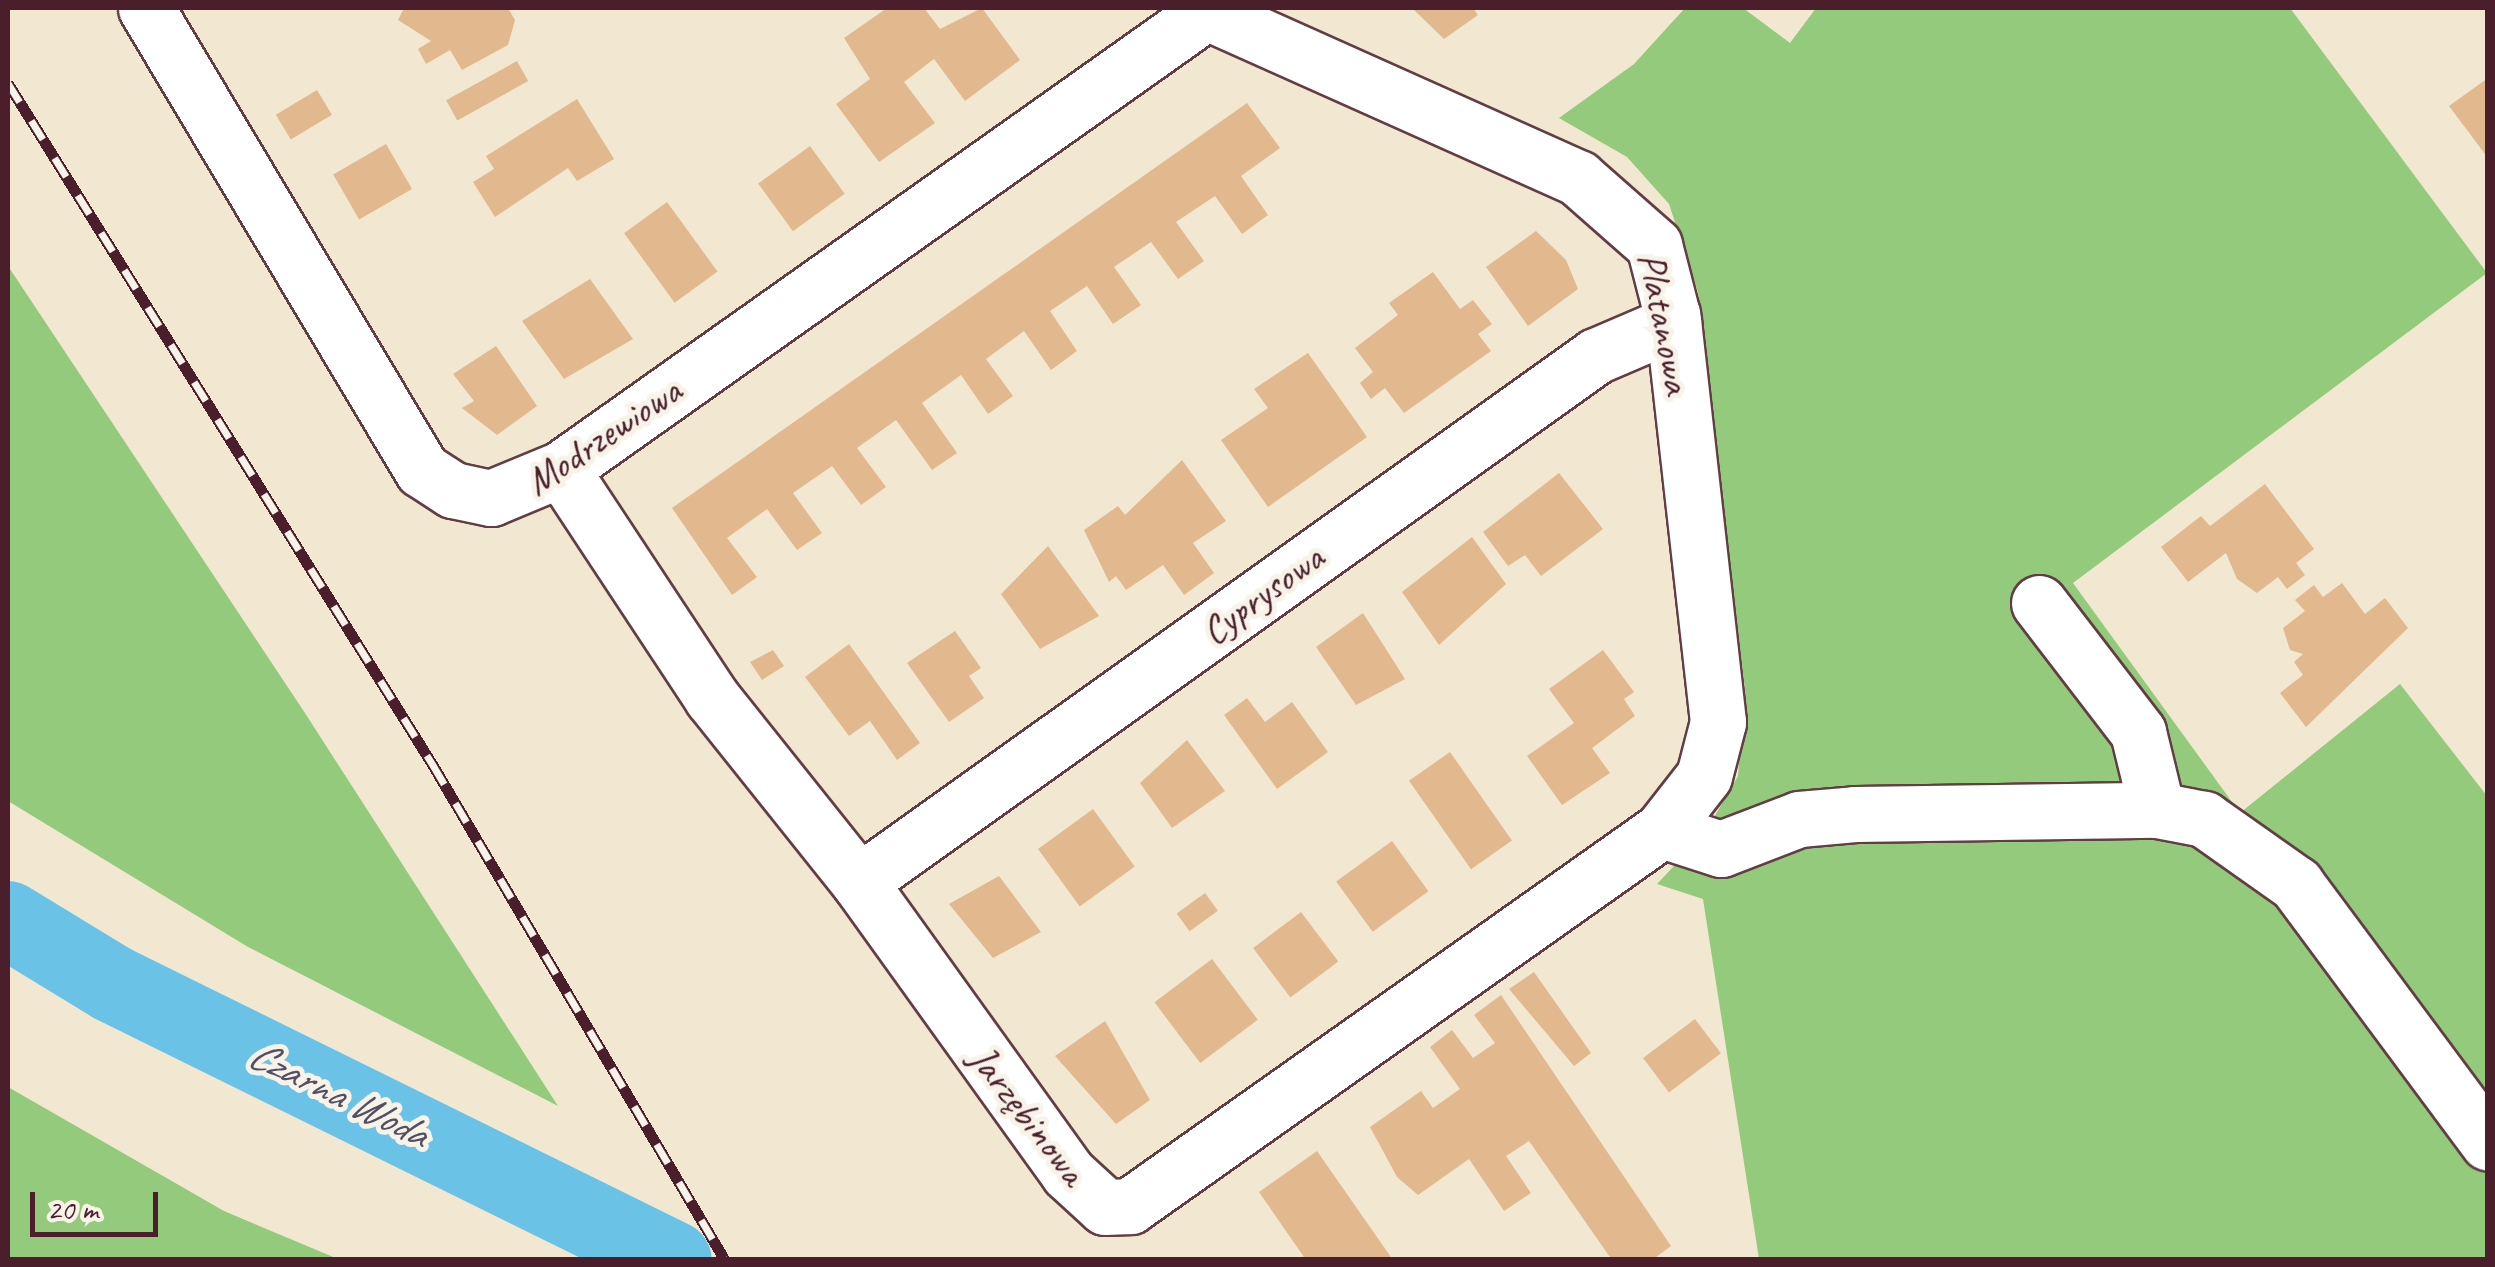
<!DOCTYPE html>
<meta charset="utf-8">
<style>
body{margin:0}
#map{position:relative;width:2495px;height:1267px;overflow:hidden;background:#f2e8d2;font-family:Caveat,sans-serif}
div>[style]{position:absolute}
.green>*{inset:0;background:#94ca7b}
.river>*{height:78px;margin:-39px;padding:0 39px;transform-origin:39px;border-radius:39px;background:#6ac3e7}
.building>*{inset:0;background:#e2b88e;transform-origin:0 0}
.roads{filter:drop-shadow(2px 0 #633d44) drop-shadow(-2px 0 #633d44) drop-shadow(0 2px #633d44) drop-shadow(0 -2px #633d44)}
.minor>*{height:55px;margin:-27.5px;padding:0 27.5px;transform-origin:27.5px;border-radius:27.5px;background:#fff}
.rail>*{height:11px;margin-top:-5.5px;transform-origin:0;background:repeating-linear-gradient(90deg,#f7f3e8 0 22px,#4a1f2b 0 44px);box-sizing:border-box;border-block:2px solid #4a1f2b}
span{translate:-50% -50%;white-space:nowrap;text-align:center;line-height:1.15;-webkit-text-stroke:10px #f7f3e8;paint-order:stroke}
.street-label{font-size:40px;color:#4a1f2b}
.water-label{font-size:42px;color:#545063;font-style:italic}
.frame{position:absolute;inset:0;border:10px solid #4a1f2b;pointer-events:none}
.scale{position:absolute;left:30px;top:1192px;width:128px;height:45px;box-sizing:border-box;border:5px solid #4a1f2b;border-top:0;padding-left:12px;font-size:30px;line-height:35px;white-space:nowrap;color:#4a1f2b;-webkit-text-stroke:8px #f7f3e8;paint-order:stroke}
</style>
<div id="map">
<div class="green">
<div style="clip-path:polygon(1685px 8px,1743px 8px,1790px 43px,1816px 8px,2290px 8px,2487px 273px,2073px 583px,2240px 813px,2400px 684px,2487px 796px,2487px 1259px,1759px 1259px,1703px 899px,1657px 884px,1705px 833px,1738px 776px,1745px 690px,1698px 292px,1669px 204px,1627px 157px,1559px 118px,1634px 64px)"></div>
<div style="clip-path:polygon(8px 266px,303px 710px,558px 1106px,248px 947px,8px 801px)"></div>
<div style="clip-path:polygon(8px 1087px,224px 1211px,338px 1259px,8px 1259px)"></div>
</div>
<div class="river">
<div style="left:8px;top:920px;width:123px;rotate:31.4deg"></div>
<div style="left:113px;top:984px;width:624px;rotate:26.24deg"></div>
</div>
<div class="building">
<div style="clip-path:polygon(404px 8px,508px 8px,515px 20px,508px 45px,462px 70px,450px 50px,426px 64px,418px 49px,431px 41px,398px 20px)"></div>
<div style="clip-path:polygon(887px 8px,924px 8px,940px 29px,982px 8px,1020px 60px,965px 101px,934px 59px,904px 82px,935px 123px,879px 162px,836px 104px,870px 79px,844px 38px)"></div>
<div style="clip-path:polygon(1412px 8px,1473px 8px,1478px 15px,1444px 39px)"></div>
<div style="left:517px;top:61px;width:23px;height:81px;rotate:61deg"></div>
<div style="clip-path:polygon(2488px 78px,2488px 158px,2449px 106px)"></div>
<div style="left:317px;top:90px;width:29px;height:48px;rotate:59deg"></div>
<div style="clip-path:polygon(577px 99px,614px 159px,577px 181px,568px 168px,495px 217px,473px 182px,494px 169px,486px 156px)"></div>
<div style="clip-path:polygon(1247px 103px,1280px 148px,1241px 176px,1268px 215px,1242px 234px,1215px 196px,1176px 222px,1204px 261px,1178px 279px,1151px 242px,1114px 267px,1141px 305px,1113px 324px,1087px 286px,1050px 311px,1077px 351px,1051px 370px,1024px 331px,986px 359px,1013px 396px,988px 414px,961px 375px,922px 403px,957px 453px,932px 470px,896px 420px,857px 448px,886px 487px,861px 505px,832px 466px,793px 493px,822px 533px,797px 550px,767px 509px,727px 538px,757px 577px,732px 595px,672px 508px)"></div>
<div style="left:386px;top:144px;width:52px;height:61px;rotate:60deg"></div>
<div style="left:810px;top:146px;width:59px;height:64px;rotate:54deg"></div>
<div style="left:667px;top:202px;width:86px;height:53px;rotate:54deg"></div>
<div style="clip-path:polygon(1536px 231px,1566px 260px,1578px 289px,1528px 326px,1486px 267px)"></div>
<div style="clip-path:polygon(1433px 272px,1460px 309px,1473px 300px,1492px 324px,1478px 334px,1491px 351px,1404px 413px,1385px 388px,1371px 399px,1360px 383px,1373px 372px,1355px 348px,1398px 315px,1389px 303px)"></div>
<div style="clip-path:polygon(590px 279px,633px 339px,564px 379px,522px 321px)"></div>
<div style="clip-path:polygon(496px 346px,537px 406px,497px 435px,462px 408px,474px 401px,453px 374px)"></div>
<div style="clip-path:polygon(1308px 353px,1367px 437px,1268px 507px,1221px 440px,1268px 408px,1254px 389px)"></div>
<div style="clip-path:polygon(1182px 460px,1226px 521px,1193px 543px,1214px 573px,1184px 595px,1163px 565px,1126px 590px,1116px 576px,1109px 582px,1084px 530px,1118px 506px,1125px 515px)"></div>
<div style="clip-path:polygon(1559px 473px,1603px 529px,1541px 576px,1525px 555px,1508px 566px,1483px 532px)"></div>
<div style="clip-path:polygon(2265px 484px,2314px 549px,2296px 563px,2305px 575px,2287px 589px,2278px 577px,2257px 593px,2237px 579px,2226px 553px,2188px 582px,2161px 547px,2201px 516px,2210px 526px)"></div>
<div style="clip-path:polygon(1472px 537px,1506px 584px,1439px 645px,1402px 592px)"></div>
<div style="clip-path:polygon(1048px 546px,1099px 616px,1040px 649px,1001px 594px)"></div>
<div style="clip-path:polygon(2342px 583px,2365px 614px,2385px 598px,2408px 628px,2306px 727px,2280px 693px,2303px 675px,2294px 662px,2303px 654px,2290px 650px,2283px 628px,2305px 611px,2295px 600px,2314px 585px,2323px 597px)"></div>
<div style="clip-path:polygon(1363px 613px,1405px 679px,1356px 705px,1316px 647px)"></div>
<div style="clip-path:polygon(955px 631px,981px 668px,969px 676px,984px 698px,949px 722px,907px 663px)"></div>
<div style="clip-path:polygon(849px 644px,920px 743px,897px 760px,870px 721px,849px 736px,805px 677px)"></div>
<div style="clip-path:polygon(773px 650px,784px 666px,762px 680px,750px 662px)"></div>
<div style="clip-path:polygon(1603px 650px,1634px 692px,1624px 699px,1635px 716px,1592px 748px,1610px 773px,1562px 805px,1527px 756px,1574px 723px,1549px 689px)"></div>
<div style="clip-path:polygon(1247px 698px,1265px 722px,1292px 702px,1328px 752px,1277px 789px,1224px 715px)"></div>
<div style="clip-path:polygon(1187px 740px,1225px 791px,1172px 828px,1140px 783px)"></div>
<div style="left:1450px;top:752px;width:108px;height:50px;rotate:55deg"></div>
<div style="left:1093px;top:809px;width:71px;height:68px;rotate:54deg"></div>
<div style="left:1392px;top:841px;width:62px;height:69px;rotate:54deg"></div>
<div style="clip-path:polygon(999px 876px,1041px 932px,993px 958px,949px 904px)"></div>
<div style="left:1205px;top:893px;width:22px;height:35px;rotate:54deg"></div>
<div style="left:1301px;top:912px;width:62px;height:60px;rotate:53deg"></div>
<div style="left:1212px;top:959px;width:76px;height:72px;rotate:53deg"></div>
<div style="clip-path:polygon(1534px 972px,1591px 1053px,1574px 1066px,1509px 989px)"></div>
<div style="clip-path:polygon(1501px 995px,1671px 1246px,1652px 1260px,1612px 1260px,1529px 1141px,1506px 1156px,1531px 1193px,1504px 1211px,1469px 1159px,1418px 1195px,1397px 1177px,1370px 1127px,1421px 1091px,1433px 1108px,1460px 1089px,1430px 1047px,1452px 1030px,1473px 1058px,1495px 1043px,1474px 1015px)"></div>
<div style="left:1695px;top:1019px;width:43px;height:65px;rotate:53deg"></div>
<div style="clip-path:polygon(1105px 1021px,1150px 1100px,1116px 1124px,1055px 1056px)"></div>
<div style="clip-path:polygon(1317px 1151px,1393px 1260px,1306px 1260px,1259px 1192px)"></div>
</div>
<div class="roads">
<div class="minor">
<div style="left:146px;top:8px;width:538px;rotate:59.15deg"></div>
<div style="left:422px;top:470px;width:37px;rotate:33deg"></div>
<div style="left:453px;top:490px;width:39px;rotate:12deg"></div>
<div style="left:491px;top:498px;width:76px;rotate:-22.5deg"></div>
<div style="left:561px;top:469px;width:798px;rotate:-35.3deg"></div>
<div style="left:561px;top:469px;width:274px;rotate:56.6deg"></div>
<div style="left:712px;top:698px;width:236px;rotate:51.4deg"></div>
<div style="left:859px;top:882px;width:358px;rotate:54.3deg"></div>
<div style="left:1068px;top:1173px;width:50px;rotate:42.6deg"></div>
<div style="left:1105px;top:1207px;width:25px;rotate:-2deg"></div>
<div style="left:1130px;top:1206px;width:651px;rotate:-35.25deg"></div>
<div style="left:1662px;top:830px;width:68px;rotate:-52.1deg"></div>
<div style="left:1704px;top:776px;width:56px;rotate:-75.5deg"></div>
<div style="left:1718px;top:722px;width:410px;rotate:-96.4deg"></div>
<div style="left:1672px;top:315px;width:72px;rotate:-104.4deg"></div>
<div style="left:1654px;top:245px;width:101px;rotate:-138.6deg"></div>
<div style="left:1578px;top:178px;width:416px;rotate:-155.9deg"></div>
<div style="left:2039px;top:603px;width:163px;rotate:52.5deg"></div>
<div style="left:2138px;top:732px;width:80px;rotate:76.3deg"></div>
<div style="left:1662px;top:830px;width:62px;rotate:17.9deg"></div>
<div style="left:1721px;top:849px;width:84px;rotate:-21deg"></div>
<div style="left:1799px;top:819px;width:56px;rotate:-5.1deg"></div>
<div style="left:1855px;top:814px;width:302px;rotate:-0.8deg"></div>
<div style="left:2157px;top:810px;width:48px;rotate:10.8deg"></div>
<div style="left:2204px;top:819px;width:113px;rotate:35.2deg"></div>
<div style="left:2296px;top:884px;width:322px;rotate:53.4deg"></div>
<div style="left:859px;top:882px;width:905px;rotate:-35.52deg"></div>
<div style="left:1596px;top:356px;width:84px;rotate:-23.2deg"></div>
</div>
</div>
<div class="rail">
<div style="left:8px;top:83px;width:804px;rotate:58.07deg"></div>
<div style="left:433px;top:765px;width:575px;rotate:59.46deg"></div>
</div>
<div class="street-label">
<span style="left:1665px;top:323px;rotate:79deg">Platanowa</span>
<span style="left:603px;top:436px;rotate:-34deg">Modrzewiowa</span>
<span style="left:1262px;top:594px;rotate:-36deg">Cyprysowa</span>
<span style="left:1028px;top:1115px;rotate:52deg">Jarzębinowa</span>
</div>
<div class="water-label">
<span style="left:338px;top:1094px;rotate:26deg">Czarna Woda</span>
</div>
<div class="frame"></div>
<div class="scale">20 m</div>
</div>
